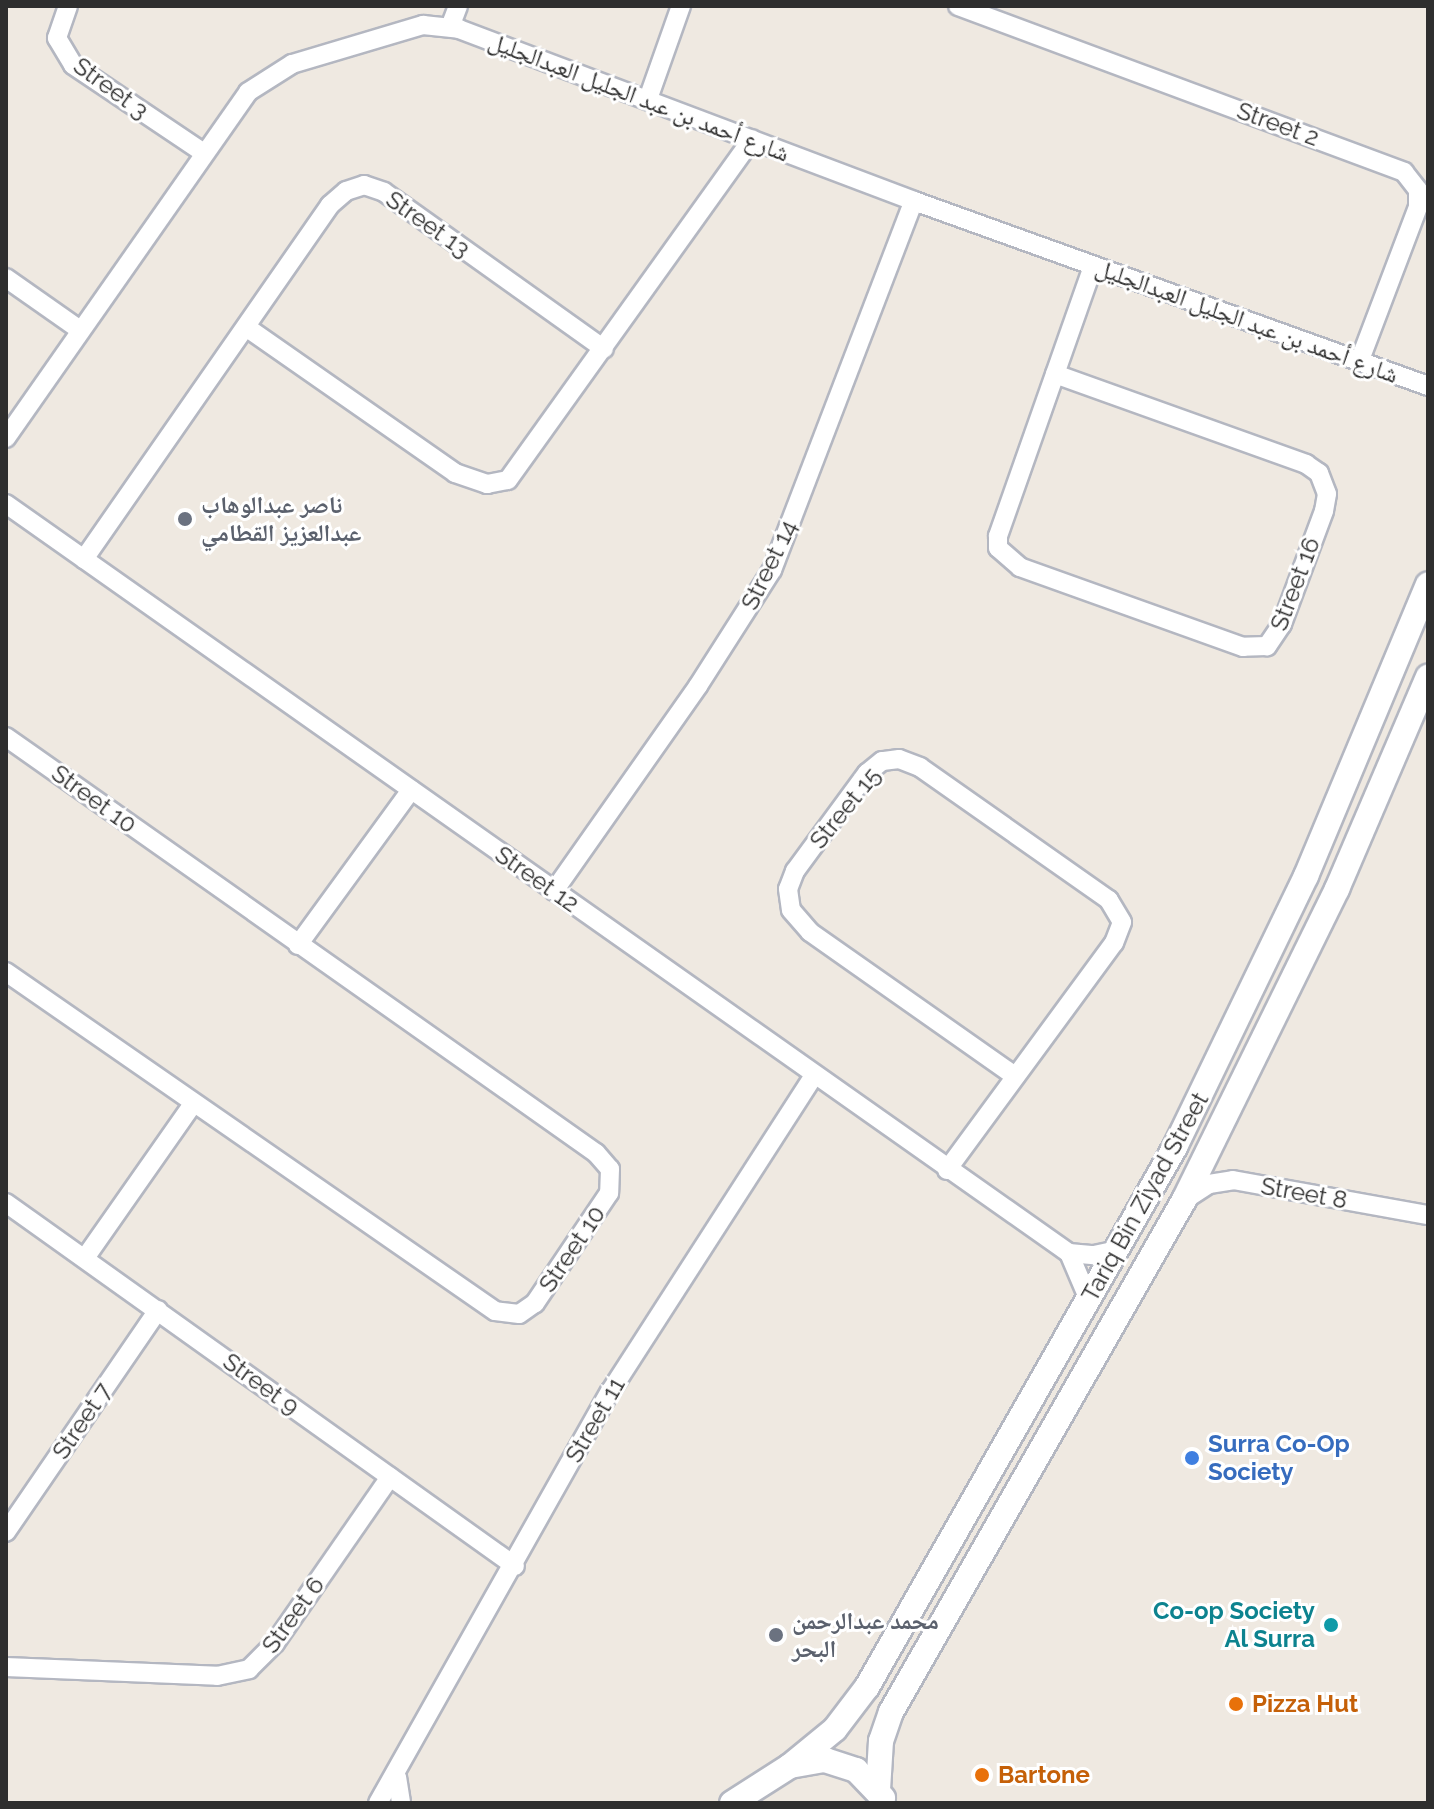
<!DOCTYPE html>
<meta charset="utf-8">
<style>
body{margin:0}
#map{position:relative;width:1434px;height:1809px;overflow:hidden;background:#efe9e1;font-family:Raleway,"Noto Naskh Arabic",sans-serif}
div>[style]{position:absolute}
.roads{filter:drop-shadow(2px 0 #b4b7c1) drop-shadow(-2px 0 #b4b7c1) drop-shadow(0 2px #b4b7c1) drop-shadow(0 -2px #b4b7c1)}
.minor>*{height:18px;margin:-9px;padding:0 9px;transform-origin:9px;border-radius:9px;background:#fff}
.secondary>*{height:24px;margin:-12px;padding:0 12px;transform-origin:12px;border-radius:12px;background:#fff}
.dots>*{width:22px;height:22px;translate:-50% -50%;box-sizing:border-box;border:4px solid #fff;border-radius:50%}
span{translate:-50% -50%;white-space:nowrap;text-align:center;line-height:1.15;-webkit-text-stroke:6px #fff;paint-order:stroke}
.street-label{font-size:24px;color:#2e2e2e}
.worship-label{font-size:24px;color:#5b616d;font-weight:700}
.left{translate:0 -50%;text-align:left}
.shop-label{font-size:24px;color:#366cbe;font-weight:700}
.culture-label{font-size:24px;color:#0d838f;font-weight:700}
.right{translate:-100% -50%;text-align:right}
.food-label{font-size:24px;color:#c56008;font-weight:700}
.frame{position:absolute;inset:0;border:8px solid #2e2e2e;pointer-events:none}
</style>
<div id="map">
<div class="roads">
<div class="minor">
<div style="left:68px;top:6px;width:34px;rotate:109deg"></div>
<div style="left:57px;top:38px;width:31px;rotate:59deg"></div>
<div style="left:73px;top:65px;width:154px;rotate:33.9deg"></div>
<div style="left:958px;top:6px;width:476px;rotate:20.4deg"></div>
<div style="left:1404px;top:172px;width:23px;rotate:52deg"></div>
<div style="left:1418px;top:190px;width:17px;rotate:90deg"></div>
<div style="left:1418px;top:207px;width:166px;rotate:110.8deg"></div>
<div style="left:450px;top:27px;width:22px;rotate:-69deg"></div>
<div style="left:648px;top:99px;width:99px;rotate:-70.5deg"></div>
<div style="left:6px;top:278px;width:90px;rotate:35.1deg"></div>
<div style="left:246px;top:327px;width:255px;rotate:34.9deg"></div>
<div style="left:455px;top:473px;width:34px;rotate:19deg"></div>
<div style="left:487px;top:484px;width:21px;rotate:-11deg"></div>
<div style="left:508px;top:480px;width:419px;rotate:-54.4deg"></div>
<div style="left:1055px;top:374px;width:267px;rotate:19.7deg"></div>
<div style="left:1306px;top:464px;width:16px;rotate:35deg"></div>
<div style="left:1319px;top:473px;width:22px;rotate:69deg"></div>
<div style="left:1327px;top:494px;width:17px;rotate:100deg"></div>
<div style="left:1324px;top:511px;width:121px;rotate:110.4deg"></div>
<div style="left:1282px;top:624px;width:27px;rotate:124deg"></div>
<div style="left:1267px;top:646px;width:24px;rotate:178deg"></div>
<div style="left:1243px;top:647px;width:237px;rotate:-160.3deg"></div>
<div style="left:1020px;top:567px;width:29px;rotate:-139deg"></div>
<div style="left:998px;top:548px;width:12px;rotate:-90deg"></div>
<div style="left:998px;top:536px;width:286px;rotate:-70.6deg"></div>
<div style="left:6px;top:438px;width:422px;rotate:-55deg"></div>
<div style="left:248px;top:92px;width:52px;rotate:-32.5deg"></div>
<div style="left:292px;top:64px;width:137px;rotate:-16.6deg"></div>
<div style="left:423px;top:25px;width:36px;rotate:6deg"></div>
<div style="left:459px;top:29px;width:486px;rotate:20.7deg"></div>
<div style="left:914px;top:201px;width:546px;rotate:19.79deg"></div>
<div style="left:6px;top:504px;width:1300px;rotate:35.17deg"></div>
<div style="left:1069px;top:1253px;width:51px;rotate:66.9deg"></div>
<div style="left:84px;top:559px;width:431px;rotate:-55.2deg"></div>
<div style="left:330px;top:205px;width:21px;rotate:-41deg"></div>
<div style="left:346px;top:191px;width:19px;rotate:-18deg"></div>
<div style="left:364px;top:185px;width:21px;rotate:19deg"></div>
<div style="left:384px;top:192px;width:270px;rotate:35.5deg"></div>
<div style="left:6px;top:737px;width:722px;rotate:35.19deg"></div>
<div style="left:596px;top:1153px;width:21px;rotate:49deg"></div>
<div style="left:610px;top:1169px;width:24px;rotate:92deg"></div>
<div style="left:609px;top:1193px;width:133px;rotate:123.9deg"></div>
<div style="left:535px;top:1303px;width:19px;rotate:145deg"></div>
<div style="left:519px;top:1314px;width:24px;rotate:-173deg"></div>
<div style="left:495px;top:1311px;width:595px;rotate:-145.27deg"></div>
<div style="left:554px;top:891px;width:251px;rotate:-54.9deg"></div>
<div style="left:698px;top:686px;width:138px;rotate:-57.5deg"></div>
<div style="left:772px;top:570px;width:395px;rotate:-69deg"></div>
<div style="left:298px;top:945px;width:192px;rotate:-53.9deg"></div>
<div style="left:947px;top:1170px;width:282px;rotate:-53.7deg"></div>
<div style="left:1114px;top:943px;width:22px;rotate:-69deg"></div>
<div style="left:1122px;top:922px;width:26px;rotate:-121deg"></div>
<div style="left:1109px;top:900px;width:231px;rotate:-144.9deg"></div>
<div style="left:920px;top:767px;width:22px;rotate:-159deg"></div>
<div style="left:899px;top:759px;width:17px;rotate:173deg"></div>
<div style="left:882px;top:761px;width:19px;rotate:141deg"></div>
<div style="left:867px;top:773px;width:122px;rotate:126.3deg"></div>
<div style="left:795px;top:871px;width:19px;rotate:111deg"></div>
<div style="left:788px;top:889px;width:21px;rotate:82deg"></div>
<div style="left:791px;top:910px;width:29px;rotate:49deg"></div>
<div style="left:810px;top:932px;width:251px;rotate:35.1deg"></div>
<div style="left:1186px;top:1199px;width:27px;rotate:-33deg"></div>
<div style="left:1209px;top:1184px;width:24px;rotate:-9deg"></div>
<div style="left:1233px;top:1180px;width:198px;rotate:10.2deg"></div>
<div style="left:6px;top:1203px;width:625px;rotate:35.5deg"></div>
<div style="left:1069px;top:1253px;width:25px;rotate:5deg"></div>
<div style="left:1094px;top:1255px;width:24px;rotate:-12deg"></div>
<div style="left:85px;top:1258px;width:187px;rotate:-55deg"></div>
<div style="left:6px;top:1532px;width:269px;rotate:-55.6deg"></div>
<div style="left:6px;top:1667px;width:211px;rotate:2.4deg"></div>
<div style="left:217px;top:1676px;width:33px;rotate:-12deg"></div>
<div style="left:249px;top:1669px;width:37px;rotate:-45deg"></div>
<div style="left:275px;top:1643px;width:202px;rotate:-55.3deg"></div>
<div style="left:397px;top:1777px;width:26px;rotate:81deg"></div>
<div style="left:378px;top:1803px;width:472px;rotate:-60.6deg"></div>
<div style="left:610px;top:1392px;width:376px;rotate:-57.2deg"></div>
</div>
<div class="secondary">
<div style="left:790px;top:1766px;width:58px;rotate:-39.4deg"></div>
<div style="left:835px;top:1729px;width:53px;rotate:-52.7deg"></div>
<div style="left:867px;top:1687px;width:622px;rotate:-60.3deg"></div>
<div style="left:1175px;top:1147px;width:301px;rotate:-64.2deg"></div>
<div style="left:1306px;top:876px;width:316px;rotate:-67.3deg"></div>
<div style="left:878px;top:1790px;width:49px;rotate:-86.5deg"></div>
<div style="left:881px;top:1741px;width:31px;rotate:-71deg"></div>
<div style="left:891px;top:1712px;width:590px;rotate:-60.22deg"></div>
<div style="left:1184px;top:1200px;width:347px;rotate:-63.8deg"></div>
<div style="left:1337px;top:889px;width:231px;rotate:-66.8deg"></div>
<div style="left:732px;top:1803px;width:69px;rotate:-32.5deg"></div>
<div style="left:790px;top:1766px;width:36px;rotate:-10deg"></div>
<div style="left:825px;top:1760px;width:33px;rotate:18deg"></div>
<div style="left:856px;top:1770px;width:39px;rotate:46deg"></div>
</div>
</div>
<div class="dots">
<div style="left:185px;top:519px;background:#6b7280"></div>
<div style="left:1192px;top:1458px;background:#3f7fe0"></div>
<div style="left:1331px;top:1625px;background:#0f9aa8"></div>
<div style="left:776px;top:1635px;background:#6b7280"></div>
<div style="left:1236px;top:1704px;background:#e8710a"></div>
<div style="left:982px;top:1775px;background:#e8710a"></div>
</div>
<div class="street-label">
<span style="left:111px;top:88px;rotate:36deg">Street 3</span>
<span style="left:639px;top:97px;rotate:21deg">شارع أحمد بن عبد الجليل العبدالجليل</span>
<span style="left:1278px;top:124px;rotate:20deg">Street 2</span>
<span style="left:428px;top:224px;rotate:35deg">Street 13</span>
<span style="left:1247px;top:321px;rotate:20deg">شارع أحمد بن عبد الجليل العبدالجليل</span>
<span style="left:769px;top:565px;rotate:-64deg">Street 14</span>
<span style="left:1295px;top:584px;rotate:-69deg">Street 16</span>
<span style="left:94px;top:799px;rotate:36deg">Street 10</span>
<span style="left:845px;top:808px;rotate:-51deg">Street 15</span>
<span style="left:537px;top:879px;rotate:35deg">Street 12</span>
<span style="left:1304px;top:1193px;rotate:10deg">Street 8</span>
<span style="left:1145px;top:1197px;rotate:-61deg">Tariq Bin Ziyad Street</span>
<span style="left:572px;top:1249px;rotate:-56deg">Street 10</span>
<span style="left:261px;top:1384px;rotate:36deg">Street 9</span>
<span style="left:595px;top:1420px;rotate:-60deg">Street 11</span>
<span style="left:82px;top:1421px;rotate:-56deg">Street 7</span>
<span style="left:293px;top:1615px;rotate:-54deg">Street 6</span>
</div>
<div class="worship-label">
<span class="left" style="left:201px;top:519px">ناصر عبدالوهاب<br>عبدالعزيز القطامي</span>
<span class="left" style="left:792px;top:1635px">محمد عبدالرحمن<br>البحر</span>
</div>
<div class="shop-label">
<span class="left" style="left:1208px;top:1458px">Surra Co-Op<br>Society</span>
</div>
<div class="culture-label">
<span class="right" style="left:1315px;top:1625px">Co-op Society<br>Al Surra</span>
</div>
<div class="food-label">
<span class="left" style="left:1252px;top:1704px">Pizza Hut</span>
<span class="left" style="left:998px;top:1775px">Bartone</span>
</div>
<div class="frame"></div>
</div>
